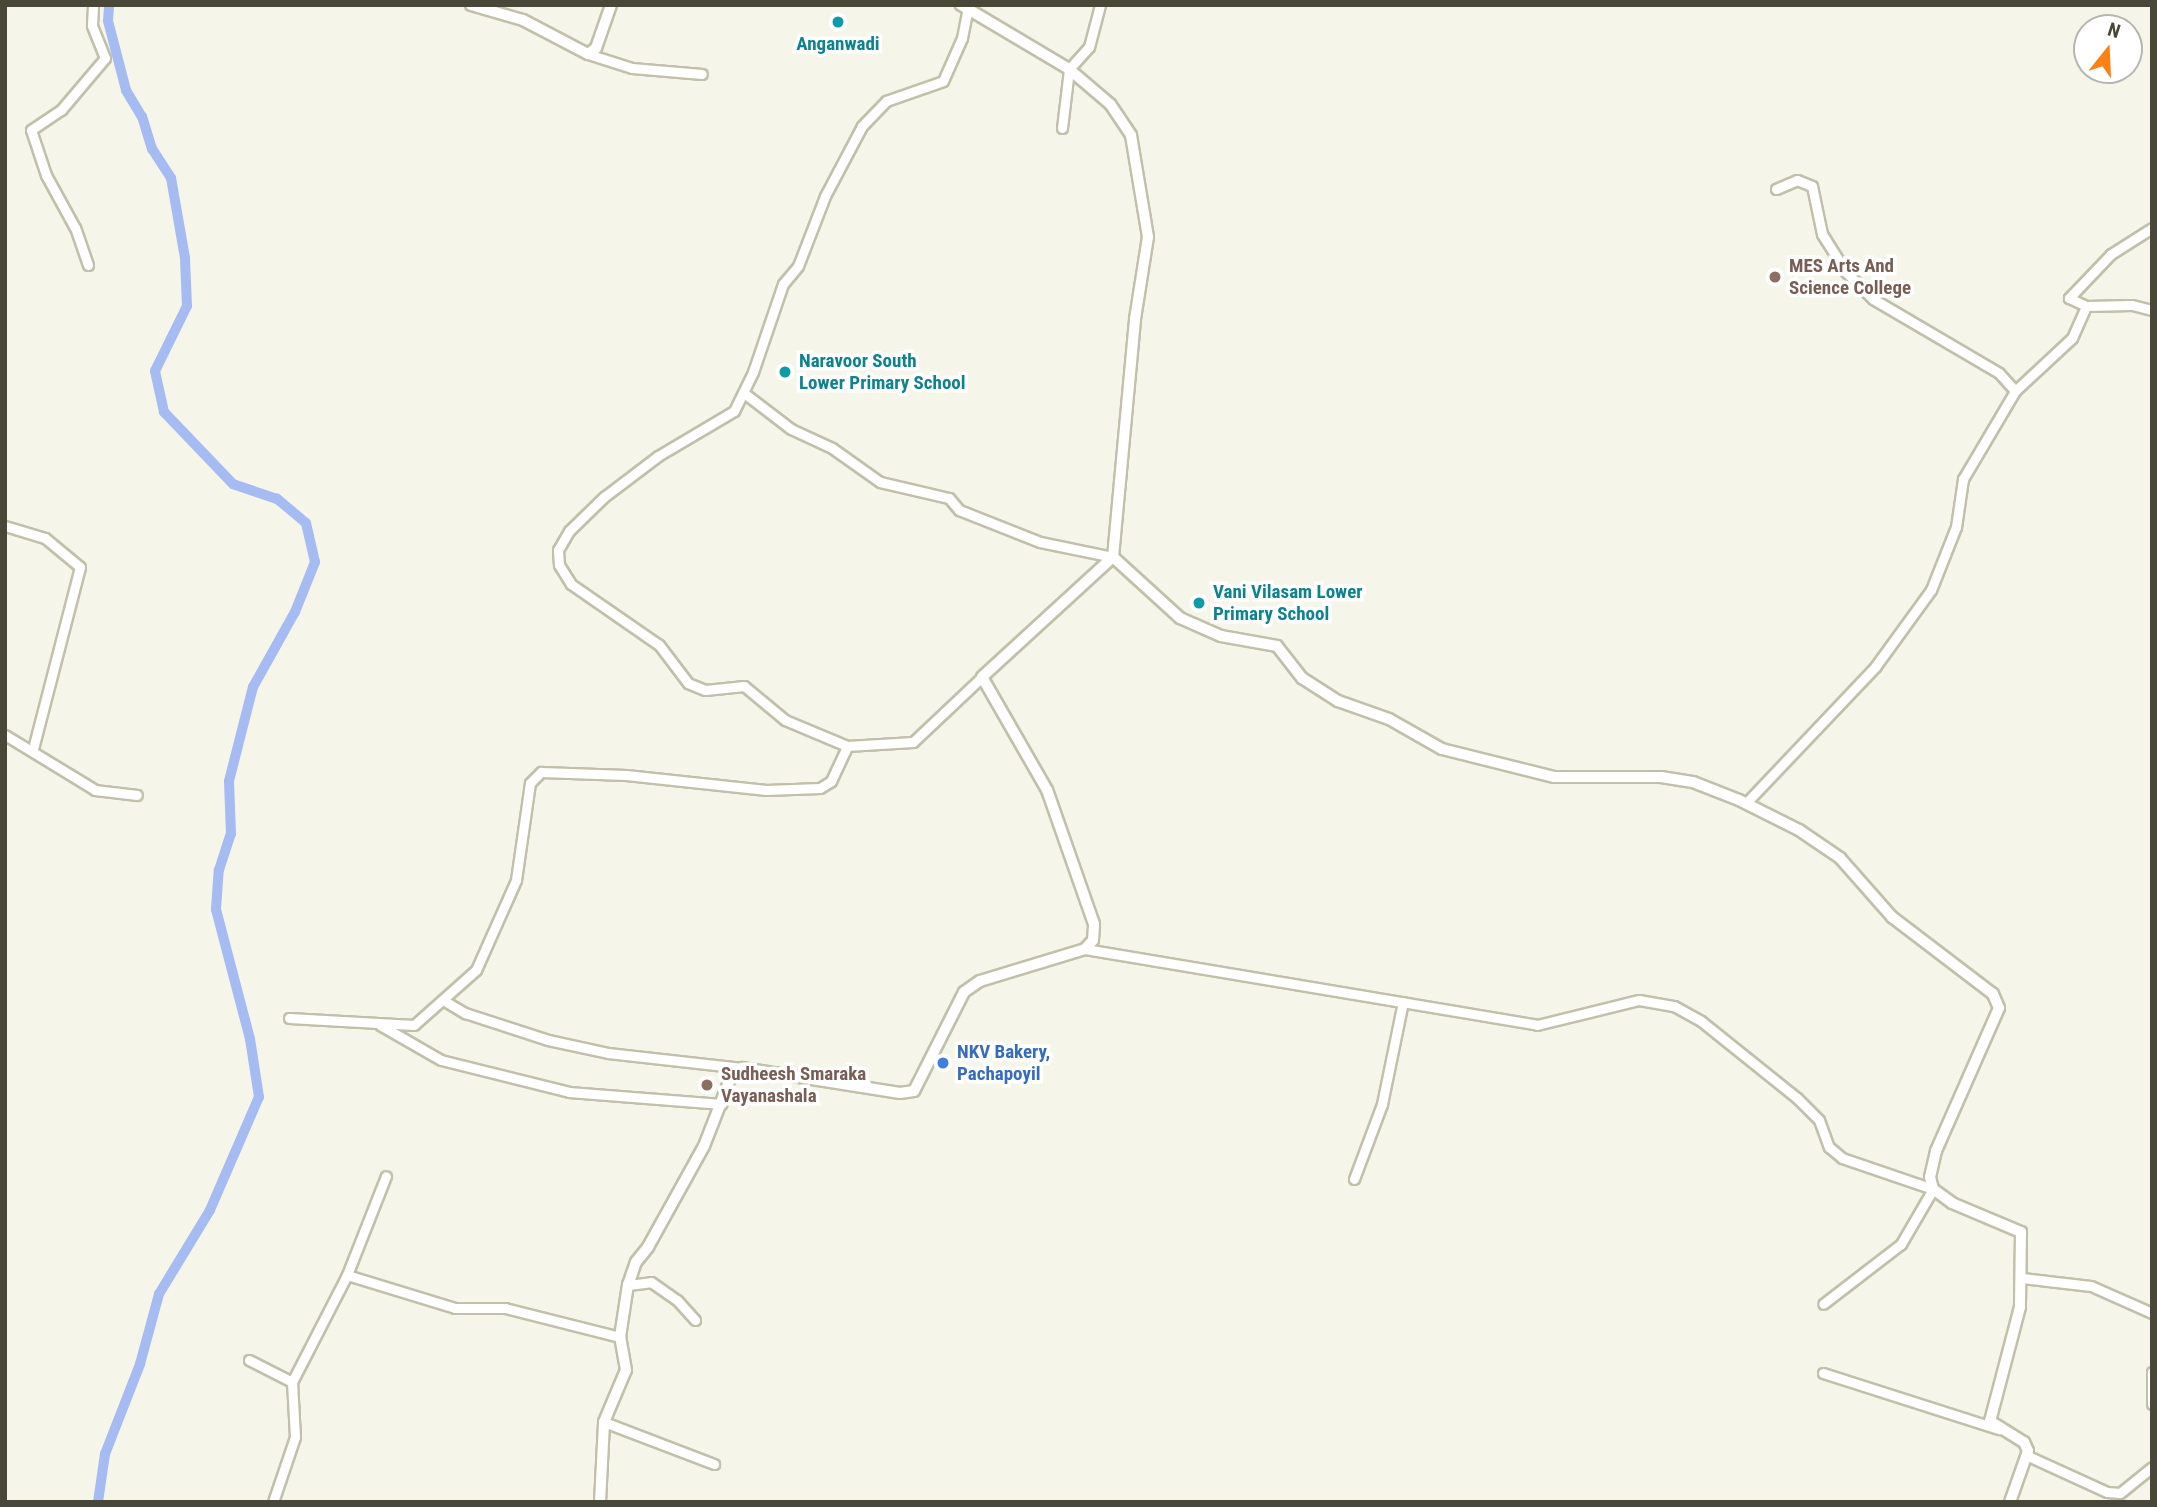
<!DOCTYPE html>
<style>
body{margin:0}
#map{position:relative;width:2157px;height:1507px;overflow:hidden;background:#f5f5e9;font-family:"Roboto Condensed",sans-serif}
div>[style]{position:absolute}
.canal>*{height:10px;margin:-5px;padding:0 5px;transform-origin:5px;border-radius:5px;background:#a5bbf2}
.roads{filter:drop-shadow(2px 0 #c1c0ab) drop-shadow(-2px 0 #c1c0ab) drop-shadow(0 2px #c1c0ab) drop-shadow(0 -2px #c1c0ab)}
.minor>*{height:9px;margin:-4.5px;padding:0 4.5px;transform-origin:4.5px;border-radius:4.5px;background:#fff}
.tertiary>*{height:10px;margin:-5px;padding:0 5px;transform-origin:5px;border-radius:5px;background:#fff}
.dots>*{width:19px;height:19px;translate:-50% -50%;box-sizing:border-box;border:4px solid #fff;border-radius:50%}
span{translate:-50% -50%;white-space:nowrap;text-align:center;line-height:1.15;-webkit-text-stroke:7px #fff;paint-order:stroke}
.culture-label{font-size:19px;color:#0d838f;font-weight:700}
.left{translate:0 -50%;text-align:left}
.education-label{font-size:19px;color:#785e54;font-weight:700}
.shop-label{font-size:19px;color:#366cbe;font-weight:700}
.frame{position:absolute;inset:0;border:7px solid #494737;pointer-events:none}
.north{position:absolute;left:2073px;top:14px;width:70px;height:70px;box-sizing:border-box;background:#fff;border:2px solid #b6b5af;border-radius:50%;rotate:18deg;font-size:19px;font-weight:700;line-height:28px;text-align:center;color:#494737}
.north::after{content:'';display:block;margin:auto;width:24px;height:32px;background:#fe8117;clip-path:polygon(50% 0,100% 100%,50% 72%,0 100%)}
</style>
<div id="map">
<div class="canal">
<div style="left:98px;top:1502px;width:49px;rotate:-81.7deg"></div>
<div style="left:105px;top:1454px;width:97px;rotate:-68.7deg"></div>
<div style="left:140px;top:1364px;width:73px;rotate:-74.8deg"></div>
<div style="left:159px;top:1294px;width:98px;rotate:-58.7deg"></div>
<div style="left:210px;top:1210px;width:123px;rotate:-66.6deg"></div>
<div style="left:259px;top:1097px;width:59px;rotate:-98.8deg"></div>
<div style="left:250px;top:1039px;width:134px;rotate:-104.7deg"></div>
<div style="left:216px;top:909px;width:39px;rotate:-86deg"></div>
<div style="left:219px;top:870px;width:38px;rotate:-72deg"></div>
<div style="left:231px;top:834px;width:53px;rotate:-92.2deg"></div>
<div style="left:229px;top:781px;width:97px;rotate:-75.7deg"></div>
<div style="left:253px;top:687px;width:86px;rotate:-60.8deg"></div>
<div style="left:295px;top:612px;width:54px;rotate:-68.2deg"></div>
<div style="left:315px;top:562px;width:40px;rotate:-103deg"></div>
<div style="left:306px;top:523px;width:38px;rotate:-140deg"></div>
<div style="left:277px;top:499px;width:46px;rotate:-161.2deg"></div>
<div style="left:233px;top:484px;width:100px;rotate:-133.8deg"></div>
<div style="left:164px;top:412px;width:42px;rotate:-102.4deg"></div>
<div style="left:155px;top:371px;width:72px;rotate:-63.8deg"></div>
<div style="left:187px;top:306px;width:48px;rotate:-92.4deg"></div>
<div style="left:185px;top:258px;width:81px;rotate:-99.9deg"></div>
<div style="left:171px;top:178px;width:35px;rotate:-123deg"></div>
<div style="left:152px;top:149px;width:34px;rotate:-107deg"></div>
<div style="left:142px;top:117px;width:31px;rotate:-121deg"></div>
<div style="left:126px;top:90px;width:71px;rotate:-104.6deg"></div>
<div style="left:108px;top:21px;width:16px;rotate:-86deg"></div>
</div>
<div class="roads">
<div class="minor">
<div style="left:588px;top:54px;width:46px;rotate:17.7deg"></div>
<div style="left:632px;top:68px;width:70px;rotate:4.9deg"></div>
<div style="left:1062px;top:128px;width:59px;rotate:-83.2deg"></div>
<div style="left:1069px;top:69px;width:30px;rotate:-48deg"></div>
<div style="left:1089px;top:47px;width:43px;rotate:-75.3deg"></div>
<div style="left:1776px;top:189px;width:23px;rotate:-23deg"></div>
<div style="left:1797px;top:180px;width:16px;rotate:22deg"></div>
<div style="left:1812px;top:186px;width:49px;rotate:78.2deg"></div>
<div style="left:1822px;top:234px;width:45px;rotate:57.7deg"></div>
<div style="left:1846px;top:272px;width:38px;rotate:45deg"></div>
<div style="left:1873px;top:299px;width:146px;rotate:30.4deg"></div>
<div style="left:1999px;top:373px;width:24px;rotate:48deg"></div>
<div style="left:2152px;top:228px;width:49px;rotate:147.6deg"></div>
<div style="left:2111px;top:254px;width:61px;rotate:133.7deg"></div>
<div style="left:2069px;top:298px;width:19px;rotate:25deg"></div>
<div style="left:2086px;top:306px;width:46px;rotate:-1.2deg"></div>
<div style="left:2132px;top:305px;width:21px;rotate:14deg"></div>
<div style="left:88px;top:265px;width:39px;rotate:-109deg"></div>
<div style="left:75px;top:228px;width:60px;rotate:-118.7deg"></div>
<div style="left:46px;top:175px;width:47px;rotate:-108.4deg"></div>
<div style="left:31px;top:130px;width:36px;rotate:-34deg"></div>
<div style="left:61px;top:110px;width:68px;rotate:-49.8deg"></div>
<div style="left:105px;top:58px;width:35px;rotate:-112deg"></div>
<div style="left:92px;top:25px;width:20px;rotate:-87deg"></div>
<div style="left:744px;top:393px;width:59px;rotate:37.5deg"></div>
<div style="left:791px;top:429px;width:45px;rotate:24.9deg"></div>
<div style="left:832px;top:448px;width:59px;rotate:35.3deg"></div>
<div style="left:880px;top:482px;width:71px;rotate:13.1deg"></div>
<div style="left:949px;top:498px;width:16px;rotate:50deg"></div>
<div style="left:959px;top:510px;width:87px;rotate:21.6deg"></div>
<div style="left:1040px;top:542px;width:75px;rotate:11.6deg"></div>
<div style="left:5px;top:526px;width:42px;rotate:16.7deg"></div>
<div style="left:45px;top:538px;width:45px;rotate:39.6deg"></div>
<div style="left:80px;top:567px;width:188px;rotate:104.5deg"></div>
<div style="left:5px;top:735px;width:105px;rotate:31.4deg"></div>
<div style="left:95px;top:790px;width:42px;rotate:6.8deg"></div>
<div style="left:847px;top:746px;width:66px;rotate:-3.5deg"></div>
<div style="left:913px;top:742px;width:95px;rotate:-43.3deg"></div>
<div style="left:1746px;top:803px;width:187px;rotate:-46.5deg"></div>
<div style="left:1875px;top:667px;width:95px;rotate:-54deg"></div>
<div style="left:1931px;top:590px;width:68px;rotate:-68.4deg"></div>
<div style="left:1956px;top:527px;width:49px;rotate:-81.7deg"></div>
<div style="left:1963px;top:479px;width:102px;rotate:-59.4deg"></div>
<div style="left:2015px;top:391px;width:78px;rotate:-42.9deg"></div>
<div style="left:2072px;top:338px;width:35px;rotate:-66deg"></div>
<div style="left:1085px;top:949px;width:458px;rotate:9.5deg"></div>
<div style="left:1537px;top:1025px;width:105px;rotate:-13.8deg"></div>
<div style="left:1639px;top:1000px;width:36px;rotate:10deg"></div>
<div style="left:1674px;top:1006px;width:31px;rotate:29deg"></div>
<div style="left:1701px;top:1021px;width:123px;rotate:38.7deg"></div>
<div style="left:1797px;top:1098px;width:31px;rotate:45deg"></div>
<div style="left:1819px;top:1120px;width:29px;rotate:70deg"></div>
<div style="left:1829px;top:1147px;width:17px;rotate:40deg"></div>
<div style="left:1842px;top:1158px;width:96px;rotate:18.8deg"></div>
<div style="left:1933px;top:1189px;width:64px;rotate:120.2deg"></div>
<div style="left:1901px;top:1244px;width:98px;rotate:142.4deg"></div>
<div style="left:443px;top:1000px;width:26px;rotate:31deg"></div>
<div style="left:465px;top:1013px;width:87px;rotate:18deg"></div>
<div style="left:548px;top:1040px;width:61px;rotate:12.2deg"></div>
<div style="left:608px;top:1053px;width:135px;rotate:6.4deg"></div>
<div style="left:289px;top:1018px;width:125px;rotate:3.2deg"></div>
<div style="left:414px;top:1025px;width:83px;rotate:-41.6deg"></div>
<div style="left:476px;top:970px;width:98px;rotate:-66deg"></div>
<div style="left:516px;top:880px;width:98px;rotate:-81.8deg"></div>
<div style="left:530px;top:783px;width:16px;rotate:-45deg"></div>
<div style="left:541px;top:772px;width:85px;rotate:2deg"></div>
<div style="left:626px;top:775px;width:141px;rotate:6.1deg"></div>
<div style="left:766px;top:790px;width:54px;rotate:-2.1deg"></div>
<div style="left:820px;top:788px;width:13px;rotate:-32deg"></div>
<div style="left:831px;top:781px;width:38px;rotate:-65deg"></div>
<div style="left:847px;top:746px;width:67px;rotate:-157.2deg"></div>
<div style="left:785px;top:720px;width:53px;rotate:-140.3deg"></div>
<div style="left:744px;top:686px;width:39px;rotate:174deg"></div>
<div style="left:705px;top:690px;width:18px;rotate:-158deg"></div>
<div style="left:688px;top:683px;width:48px;rotate:-127.3deg"></div>
<div style="left:659px;top:645px;width:107px;rotate:-145.3deg"></div>
<div style="left:571px;top:584px;width:22px;rotate:-122deg"></div>
<div style="left:559px;top:565px;width:15px;rotate:-94deg"></div>
<div style="left:558px;top:550px;width:22px;rotate:-60deg"></div>
<div style="left:569px;top:531px;width:49px;rotate:-44.2deg"></div>
<div style="left:604px;top:497px;width:68px;rotate:-37.2deg"></div>
<div style="left:658px;top:456px;width:88px;rotate:-30.6deg"></div>
<div style="left:734px;top:411px;width:43px;rotate:-64deg"></div>
<div style="left:753px;top:372px;width:93px;rotate:-71.2deg"></div>
<div style="left:783px;top:284px;width:23px;rotate:-50deg"></div>
<div style="left:798px;top:266px;width:75px;rotate:-68.9deg"></div>
<div style="left:825px;top:196px;width:79px;rotate:-62.1deg"></div>
<div style="left:862px;top:126px;width:35px;rotate:-46deg"></div>
<div style="left:886px;top:101px;width:60px;rotate:-19.3deg"></div>
<div style="left:943px;top:81px;width:47px;rotate:-66.2deg"></div>
<div style="left:962px;top:38px;width:31px;rotate:-79deg"></div>
<div style="left:380px;top:1025px;width:70px;rotate:29.8deg"></div>
<div style="left:441px;top:1060px;width:132px;rotate:14deg"></div>
<div style="left:569px;top:1092px;width:153px;rotate:4.5deg"></div>
<div style="left:1354px;top:1179px;width:80px;rotate:-69.5deg"></div>
<div style="left:1382px;top:1104px;width:104px;rotate:-78.4deg"></div>
<div style="left:347px;top:1275px;width:113px;rotate:17deg"></div>
<div style="left:455px;top:1308px;width:50px"></div>
<div style="left:505px;top:1308px;width:119px;rotate:14.2deg"></div>
<div style="left:2022px;top:1278px;width:69px;rotate:6.6deg"></div>
<div style="left:2091px;top:1286px;width:67px;rotate:23.9deg"></div>
<div style="left:628px;top:1285px;width:23px;rotate:-7deg"></div>
<div style="left:651px;top:1282px;width:32px;rotate:35deg"></div>
<div style="left:677px;top:1300px;width:27px;rotate:48deg"></div>
<div style="left:249px;top:1360px;width:48px;rotate:27.1deg"></div>
<div style="left:2152px;top:1372px;width:32px;rotate:90deg"></div>
<div style="left:1823px;top:1373px;width:185px;rotate:17.7deg"></div>
<div style="left:604px;top:1422px;width:118px;rotate:20.9deg"></div>
<div style="left:2028px;top:1456px;width:87px;rotate:24.5deg"></div>
<div style="left:2107px;top:1492px;width:13px;rotate:4deg"></div>
<div style="left:2120px;top:1493px;width:41px;rotate:-39.1deg"></div>
<div style="left:273px;top:1502px;width:69px;rotate:-71.3deg"></div>
<div style="left:295px;top:1437px;width:55px;rotate:-93.1deg"></div>
<div style="left:292px;top:1382px;width:120px;rotate:-62.8deg"></div>
<div style="left:347px;top:1275px;width:106px;rotate:-68.5deg"></div>
</div>
<div class="tertiary">
<div style="left:471px;top:5px;width:54px;rotate:16.1deg"></div>
<div style="left:523px;top:20px;width:73px;rotate:27.6deg"></div>
<div style="left:588px;top:54px;width:10px;rotate:-37deg"></div>
<div style="left:596px;top:48px;width:46px;rotate:-70.8deg"></div>
<div style="left:1113px;top:557px;width:91px;rotate:42.3deg"></div>
<div style="left:1180px;top:618px;width:45px;rotate:23.7deg"></div>
<div style="left:1221px;top:636px;width:57px;rotate:10.1deg"></div>
<div style="left:1277px;top:646px;width:41px;rotate:52deg"></div>
<div style="left:1302px;top:678px;width:43px;rotate:32.6deg"></div>
<div style="left:1338px;top:701px;width:54px;rotate:19.4deg"></div>
<div style="left:1389px;top:719px;width:61px;rotate:29.5deg"></div>
<div style="left:1442px;top:749px;width:115px;rotate:14deg"></div>
<div style="left:1554px;top:777px;width:107px"></div>
<div style="left:1661px;top:777px;width:32px;rotate:9deg"></div>
<div style="left:1693px;top:782px;width:49px;rotate:21.4deg"></div>
<div style="left:1739px;top:800px;width:67px;rotate:26.6deg"></div>
<div style="left:1799px;top:830px;width:50px;rotate:34.3deg"></div>
<div style="left:1840px;top:858px;width:79px;rotate:48.6deg"></div>
<div style="left:1892px;top:917px;width:127px;rotate:37.3deg"></div>
<div style="left:1993px;top:994px;width:15px;rotate:67deg"></div>
<div style="left:1999px;top:1008px;width:156px;rotate:113.8deg"></div>
<div style="left:1936px;top:1151px;width:27px;rotate:103deg"></div>
<div style="left:1930px;top:1177px;width:12px;rotate:76deg"></div>
<div style="left:1933px;top:1189px;width:24px;rotate:36deg"></div>
<div style="left:1952px;top:1203px;width:75px;rotate:22.8deg"></div>
<div style="left:2021px;top:1232px;width:75px;rotate:90.8deg"></div>
<div style="left:2020px;top:1307px;width:118px;rotate:104.7deg"></div>
<div style="left:1990px;top:1421px;width:40px;rotate:32deg"></div>
<div style="left:2024px;top:1442px;width:10px;rotate:66deg"></div>
<div style="left:2028px;top:1451px;width:54px;rotate:109.4deg"></div>
<div style="left:600px;top:1502px;width:80px;rotate:-87.1deg"></div>
<div style="left:604px;top:1422px;width:56px;rotate:-67.1deg"></div>
<div style="left:626px;top:1370px;width:34px;rotate:-100deg"></div>
<div style="left:620px;top:1337px;width:53px;rotate:-81.3deg"></div>
<div style="left:628px;top:1285px;width:24px;rotate:-71deg"></div>
<div style="left:636px;top:1262px;width:19px;rotate:-51deg"></div>
<div style="left:648px;top:1247px;width:115px;rotate:-61deg"></div>
<div style="left:704px;top:1146px;width:77px;rotate:-68.7deg"></div>
<div style="left:732px;top:1074px;width:12px;rotate:-31deg"></div>
<div style="left:742px;top:1068px;width:160px;rotate:9deg"></div>
<div style="left:900px;top:1093px;width:14px;rotate:-8deg"></div>
<div style="left:914px;top:1091px;width:111px;rotate:-63.2deg"></div>
<div style="left:964px;top:992px;width:19px;rotate:-35deg"></div>
<div style="left:980px;top:981px;width:110px;rotate:-16.9deg"></div>
<div style="left:1085px;top:949px;width:12px;rotate:-48deg"></div>
<div style="left:1093px;top:940px;width:16px;rotate:-86deg"></div>
<div style="left:1094px;top:924px;width:142px;rotate:-109.3deg"></div>
<div style="left:1047px;top:790px;width:130px;rotate:-119.9deg"></div>
<div style="left:982px;top:677px;width:178px;rotate:-42.5deg"></div>
<div style="left:1113px;top:557px;width:239px;rotate:-84.7deg"></div>
<div style="left:1135px;top:319px;width:83px;rotate:-81deg"></div>
<div style="left:1148px;top:237px;width:103px;rotate:-99.5deg"></div>
<div style="left:1131px;top:135px;width:37px;rotate:-124deg"></div>
<div style="left:1110px;top:104px;width:54px;rotate:-139.5deg"></div>
<div style="left:1069px;top:69px;width:126px;rotate:-149.3deg"></div>
</div>
</div>
<div class="dots">
<div style="left:838px;top:22px;background:#0f9aa8"></div>
<div style="left:1775px;top:277px;background:#8d6e63"></div>
<div style="left:785px;top:372px;background:#0f9aa8"></div>
<div style="left:1199px;top:603px;background:#0f9aa8"></div>
<div style="left:943px;top:1063px;background:#3f7fe0"></div>
<div style="left:707px;top:1085px;background:#8d6e63"></div>
</div>
<div class="culture-label">
<span style="left:838px;top:44px">Anganwadi</span>
<span class="left" style="left:799px;top:372px">Naravoor South<br>Lower Primary School</span>
<span class="left" style="left:1213px;top:603px">Vani Vilasam Lower<br>Primary School</span>
</div>
<div class="education-label">
<span class="left" style="left:1789px;top:277px">MES Arts And<br>Science College</span>
<span class="left" style="left:721px;top:1085px">Sudheesh Smaraka<br>Vayanashala</span>
</div>
<div class="shop-label">
<span class="left" style="left:957px;top:1063px">NKV Bakery,<br>Pachapoyil</span>
</div>
<div class="frame"></div>
<div class="north">N</div>
</div>
